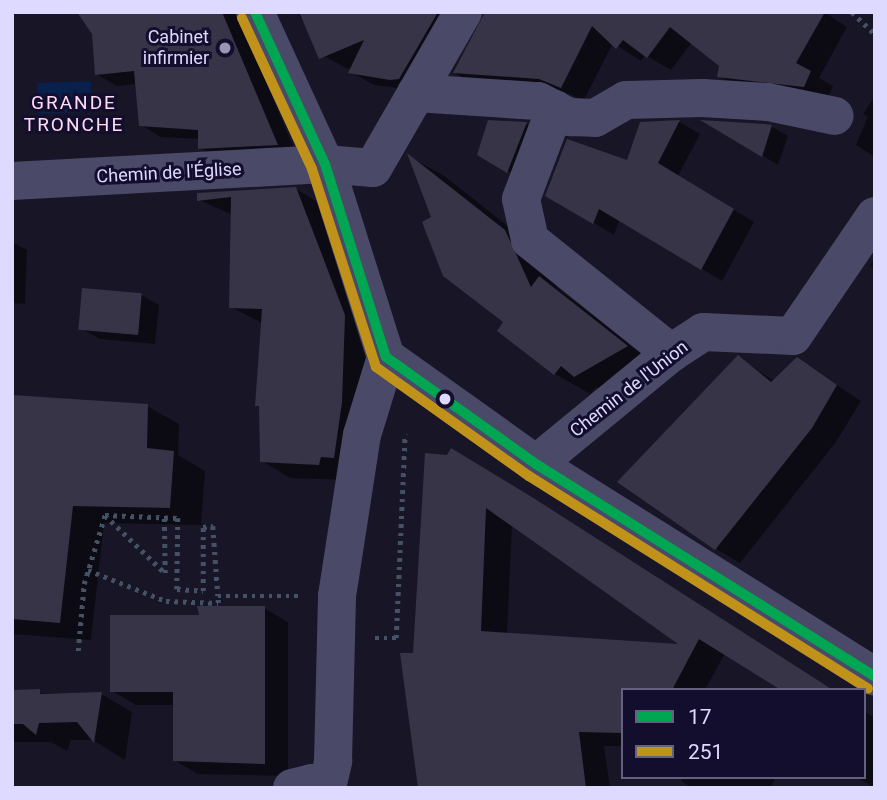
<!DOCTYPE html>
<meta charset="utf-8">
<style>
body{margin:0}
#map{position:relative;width:887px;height:800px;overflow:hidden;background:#181526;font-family:Roboto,sans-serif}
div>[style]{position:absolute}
.water>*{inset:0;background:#07214c;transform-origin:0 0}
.shadow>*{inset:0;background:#0007}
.building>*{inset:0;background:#373447;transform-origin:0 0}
.path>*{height:4.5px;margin-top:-2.25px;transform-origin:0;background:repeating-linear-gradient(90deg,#435365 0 3.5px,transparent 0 8.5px)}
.minor>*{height:38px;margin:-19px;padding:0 19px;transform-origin:19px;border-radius:19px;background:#4a4967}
.bus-1>*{height:10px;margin:-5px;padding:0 5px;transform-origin:5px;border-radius:5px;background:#00a651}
.bus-2>*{height:10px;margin:-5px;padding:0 5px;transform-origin:5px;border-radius:5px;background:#c0921a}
.dots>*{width:19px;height:19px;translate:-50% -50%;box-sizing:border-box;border:4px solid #130e2d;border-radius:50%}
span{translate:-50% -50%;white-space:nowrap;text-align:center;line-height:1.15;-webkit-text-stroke:6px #130e2d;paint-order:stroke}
.poi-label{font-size:18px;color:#dedaff}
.right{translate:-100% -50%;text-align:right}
.street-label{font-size:18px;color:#dedaff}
.neighbourhood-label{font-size:19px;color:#ffdcf3;letter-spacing:2px}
.frame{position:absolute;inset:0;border:14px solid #dedaff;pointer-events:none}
.legend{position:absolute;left:621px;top:688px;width:245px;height:91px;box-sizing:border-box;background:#130e2d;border:2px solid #646081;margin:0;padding:9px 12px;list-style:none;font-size:21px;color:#dedaff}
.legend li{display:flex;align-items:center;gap:14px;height:35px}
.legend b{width:35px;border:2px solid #646081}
</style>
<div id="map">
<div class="water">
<div style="left:91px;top:81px;width:31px;height:54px;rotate:88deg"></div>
</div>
<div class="shadow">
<div style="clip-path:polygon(80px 12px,237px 12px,297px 156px,220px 160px,200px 148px,200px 139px,161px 137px,141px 125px,137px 84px,117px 86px,96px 74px,94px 33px)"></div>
<div style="clip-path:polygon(297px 12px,470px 12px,423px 91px,374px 85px,351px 72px,353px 67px,348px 69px,324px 56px)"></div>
<div style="clip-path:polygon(486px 12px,824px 12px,847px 27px,819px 78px,833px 86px,827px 99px,742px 89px,719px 76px,721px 65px,692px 42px,671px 70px,645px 55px,641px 61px,613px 43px,584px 100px,564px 92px,478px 86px,455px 73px)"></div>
<div style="clip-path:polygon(875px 96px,875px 157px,856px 145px,868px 116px,863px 114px)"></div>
<div style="clip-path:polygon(680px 122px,700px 134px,678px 176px,754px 222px,722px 281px,620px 219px,614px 235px,548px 195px,628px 162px,641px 123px)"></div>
<div style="clip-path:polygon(707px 122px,772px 127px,788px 136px,778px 165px)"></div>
<div style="clip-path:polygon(526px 124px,562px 144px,544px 192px,480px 154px)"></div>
<div style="clip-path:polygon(410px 157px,443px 175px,541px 252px,557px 288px,661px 367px,611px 396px,596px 387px,590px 394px,555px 374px,499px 330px,505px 322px,433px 218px)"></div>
<div style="clip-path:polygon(296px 189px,324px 206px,372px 332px,347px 480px,290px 478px,262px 461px,261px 407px,257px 405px,262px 323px,231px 307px,233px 215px,199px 200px)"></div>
<div style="clip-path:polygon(12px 242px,27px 250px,25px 304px,12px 303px)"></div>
<div style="clip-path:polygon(875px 258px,875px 269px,870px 265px)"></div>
<div style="clip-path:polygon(141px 295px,159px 305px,155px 344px,100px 339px,82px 329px)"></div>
<div style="clip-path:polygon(739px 358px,774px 381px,797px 359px,861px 401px,836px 442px,740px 563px,716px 549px)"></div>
<div style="clip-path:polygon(12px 397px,147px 406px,179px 424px,178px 455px,205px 471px,201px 525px,104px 523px,91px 640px,12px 634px)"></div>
<div style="clip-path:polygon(evenodd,477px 465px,833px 690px,784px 690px,725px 653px,705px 690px,623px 690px,623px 746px,604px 746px,610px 788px,406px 788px,418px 786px,402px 655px,415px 655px,477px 465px,512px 524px,684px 646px,507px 634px,512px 524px)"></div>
<div style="clip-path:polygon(264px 608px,288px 622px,288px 776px,198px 774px,174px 760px,174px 705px,136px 705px,112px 691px,201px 617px)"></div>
<div style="clip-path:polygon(12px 693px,101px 694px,132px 712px,125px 760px,93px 740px,71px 740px,67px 751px,51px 742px,12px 742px)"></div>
<div style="clip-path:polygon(864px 711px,875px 718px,875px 788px,855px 777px,864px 777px)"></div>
<div style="clip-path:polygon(684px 777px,776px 777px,770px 788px,692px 788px,681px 781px)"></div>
</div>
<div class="building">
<div style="clip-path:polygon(77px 12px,222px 12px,278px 145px,198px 149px,198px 130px,139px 126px,134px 71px,95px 75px,92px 34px)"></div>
<div style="clip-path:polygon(299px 12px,438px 12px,399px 79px,390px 80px,348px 73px,364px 40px,319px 59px)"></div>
<div style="clip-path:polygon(485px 12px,825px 12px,796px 63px,811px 71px,804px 87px,717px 77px,719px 66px,670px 27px,647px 58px,623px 40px,616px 49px,592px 26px,561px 88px,539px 79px,453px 73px)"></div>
<div style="clip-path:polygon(488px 120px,527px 122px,507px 173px,477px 155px)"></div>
<div style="clip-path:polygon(680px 120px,658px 163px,734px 209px,701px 270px,599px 209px,593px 224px,545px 196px,567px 139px,627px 160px,640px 122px)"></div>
<div style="clip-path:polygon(700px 120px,765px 124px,772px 125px,762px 157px)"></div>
<div style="clip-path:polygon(407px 153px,505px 230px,531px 287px,539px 276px,628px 346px,574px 377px,561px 366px,554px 375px,497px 331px,503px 322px,443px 276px,422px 222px,431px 217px)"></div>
<div style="clip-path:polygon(296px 187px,345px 315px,342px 402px,334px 458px,321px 457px,319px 465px,260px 462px,259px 406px,255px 406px,262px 309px,229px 308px,231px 197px,197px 201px,197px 193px)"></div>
<div style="left:82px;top:288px;width:60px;height:42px;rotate:5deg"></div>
<div style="clip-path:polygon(738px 355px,771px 382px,797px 357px,837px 385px,812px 428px,715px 550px,617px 482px)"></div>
<div style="clip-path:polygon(12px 395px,148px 404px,147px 448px,174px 451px,170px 508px,73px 506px,60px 623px,12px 619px)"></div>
<div style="clip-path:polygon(evenodd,451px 448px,535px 499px,833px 690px,781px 690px,699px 639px,672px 690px,623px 690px,622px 733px,579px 732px,586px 788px,418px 788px,400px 653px,413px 653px,425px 453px,447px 455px,451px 448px,486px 508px,591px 582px,678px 644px,481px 631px,486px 508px)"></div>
<div style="clip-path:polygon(197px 606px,265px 606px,265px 764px,173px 761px,173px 692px,110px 692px,110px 615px,199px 615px)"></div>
<div style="clip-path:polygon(40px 689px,40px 694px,102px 692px,94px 743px,77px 722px,39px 723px,36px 735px,23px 724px,12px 724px,12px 690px)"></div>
</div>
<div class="path">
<div style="left:852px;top:12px;width:32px;rotate:44deg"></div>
<div style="left:105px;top:515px;width:83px;rotate:44deg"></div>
<div style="left:165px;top:573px;width:56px;rotate:-91deg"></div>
<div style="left:88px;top:570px;width:84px;rotate:21.7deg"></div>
<div style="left:166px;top:601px;width:52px;rotate:2.2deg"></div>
<div style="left:218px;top:603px;width:7px;rotate:-90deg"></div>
<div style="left:375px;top:638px;width:21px"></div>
<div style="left:396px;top:638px;width:204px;rotate:-87.5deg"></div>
<div style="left:78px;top:651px;width:67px;rotate:-84.9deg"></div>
<div style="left:84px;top:584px;width:72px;rotate:-73.1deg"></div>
<div style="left:105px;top:515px;width:73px;rotate:2.4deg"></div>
<div style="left:178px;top:518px;width:71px;rotate:90.8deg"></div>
<div style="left:177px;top:589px;width:26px;rotate:4deg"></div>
<div style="left:203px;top:591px;width:64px;rotate:-90deg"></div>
<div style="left:203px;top:527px;width:10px;rotate:-6deg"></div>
<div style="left:213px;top:526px;width:70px;rotate:85.9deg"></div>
<div style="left:218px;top:596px;width:81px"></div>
</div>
<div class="minor">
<div style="left:255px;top:12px;width:167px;rotate:65.3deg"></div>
<div style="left:325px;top:164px;width:202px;rotate:72.5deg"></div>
<div style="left:386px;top:357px;width:184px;rotate:35.5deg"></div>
<div style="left:536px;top:464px;width:400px;rotate:32.1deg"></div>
<div style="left:416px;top:93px;width:122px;rotate:3.8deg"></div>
<div style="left:538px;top:101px;width:36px;rotate:27deg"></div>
<div style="left:570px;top:117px;width:25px;rotate:2deg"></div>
<div style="left:595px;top:118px;width:36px;rotate:-30deg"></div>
<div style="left:626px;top:100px;width:76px;rotate:-1.5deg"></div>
<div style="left:702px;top:98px;width:66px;rotate:3.5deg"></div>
<div style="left:768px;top:102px;width:68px;rotate:11.8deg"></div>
<div style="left:555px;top:109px;width:96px;rotate:110.7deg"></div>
<div style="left:521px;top:199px;width:42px;rotate:77.6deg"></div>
<div style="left:530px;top:240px;width:181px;rotate:38.7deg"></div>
<div style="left:12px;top:181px;width:313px;rotate:-3.1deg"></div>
<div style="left:325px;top:164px;width:48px;rotate:4.8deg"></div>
<div style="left:373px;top:168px;width:180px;rotate:-60deg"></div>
<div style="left:536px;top:464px;width:175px;rotate:-39.4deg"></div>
<div style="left:671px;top:353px;width:38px;rotate:-33deg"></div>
<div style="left:703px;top:332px;width:90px;rotate:2.5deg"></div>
<div style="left:793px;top:336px;width:145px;rotate:-55.7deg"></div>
<div style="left:292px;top:788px;width:21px;rotate:-14deg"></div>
<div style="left:312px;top:783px;width:15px;rotate:11deg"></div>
<div style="left:327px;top:788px;width:28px;rotate:-77deg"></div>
<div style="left:333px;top:761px;width:165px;rotate:-88.6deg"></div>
<div style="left:337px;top:596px;width:163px;rotate:-81.2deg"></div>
<div style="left:362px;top:435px;width:82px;rotate:-72.9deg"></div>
</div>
<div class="bus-1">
<div style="left:255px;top:12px;width:167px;rotate:65.3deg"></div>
<div style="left:325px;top:164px;width:202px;rotate:72.5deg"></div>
<div style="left:386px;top:357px;width:184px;rotate:35.5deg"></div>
<div style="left:536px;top:464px;width:400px;rotate:32.1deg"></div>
</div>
<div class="bus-2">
<div style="left:242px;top:18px;width:166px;rotate:65.1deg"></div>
<div style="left:312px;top:169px;width:208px;rotate:72.1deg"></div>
<div style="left:376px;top:367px;width:188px;rotate:35.5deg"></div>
<div style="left:529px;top:476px;width:400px;rotate:32.1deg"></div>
</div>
<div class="dots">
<div style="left:225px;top:48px;background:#9995b3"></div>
<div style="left:445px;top:399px;background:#dedaff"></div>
</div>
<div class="poi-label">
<span class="right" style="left:209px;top:48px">Cabinet<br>infirmier</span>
</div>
<div class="street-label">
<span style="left:169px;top:173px;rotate:-3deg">Chemin de l'Église</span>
<span style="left:629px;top:389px;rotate:-38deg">Chemin de l'Union</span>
</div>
<div class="neighbourhood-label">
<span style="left:74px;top:114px">GRANDE<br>TRONCHE</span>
</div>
<div class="frame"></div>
<ul class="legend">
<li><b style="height:9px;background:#00a651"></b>17</li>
<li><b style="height:9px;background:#c0921a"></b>251</li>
</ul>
</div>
